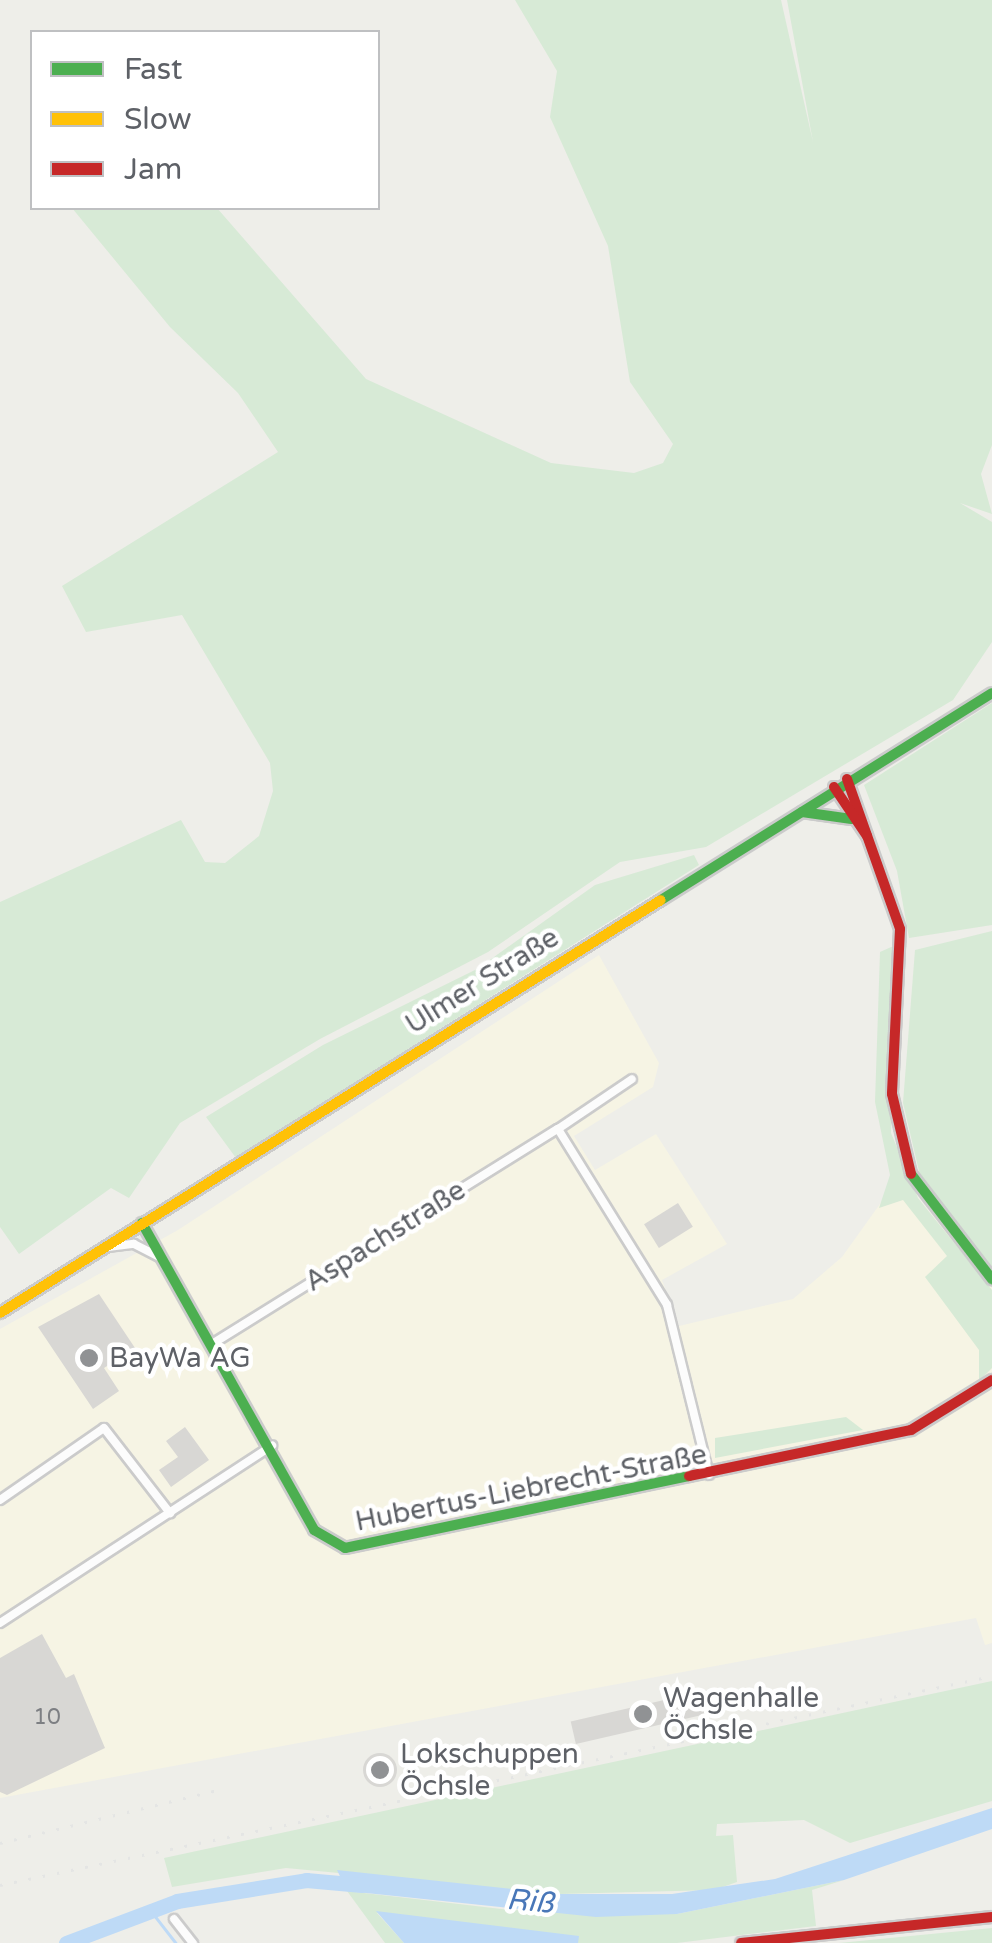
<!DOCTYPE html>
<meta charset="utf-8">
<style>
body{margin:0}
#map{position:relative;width:992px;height:1943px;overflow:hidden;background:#eeeee9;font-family:"Varela Round",sans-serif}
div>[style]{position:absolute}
.commercial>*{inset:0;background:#f6f4e4}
.green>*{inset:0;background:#d7ead6}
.water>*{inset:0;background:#bedaf6}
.stream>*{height:2.5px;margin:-1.25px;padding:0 1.25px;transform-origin:1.25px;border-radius:1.25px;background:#bedaf6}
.river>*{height:15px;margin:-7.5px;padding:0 7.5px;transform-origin:7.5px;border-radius:7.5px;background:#bedaf6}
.building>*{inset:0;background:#d8d7d4;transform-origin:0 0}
.round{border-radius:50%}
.roads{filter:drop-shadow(2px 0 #cbcbcb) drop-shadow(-2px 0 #cbcbcb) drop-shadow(0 2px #cbcbcb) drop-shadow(0 -2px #cbcbcb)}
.street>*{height:8px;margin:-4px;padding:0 4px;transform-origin:4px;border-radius:4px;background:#fcfcfc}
.fast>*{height:10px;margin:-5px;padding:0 5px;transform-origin:5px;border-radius:5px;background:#4caf50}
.slow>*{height:10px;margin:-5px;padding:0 5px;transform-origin:5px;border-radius:5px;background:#ffc107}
.jam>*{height:10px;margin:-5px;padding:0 5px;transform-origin:5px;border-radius:5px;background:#c62828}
.rail>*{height:2.5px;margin-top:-1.25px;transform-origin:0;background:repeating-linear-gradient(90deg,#e4e5e4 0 2.5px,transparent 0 14.5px)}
.dots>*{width:28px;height:28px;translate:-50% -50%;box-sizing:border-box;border:5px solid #fff;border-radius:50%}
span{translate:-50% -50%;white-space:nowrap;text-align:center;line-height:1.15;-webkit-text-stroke:9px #fff;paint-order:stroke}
.number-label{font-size:22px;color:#7d7f83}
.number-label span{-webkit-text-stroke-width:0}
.street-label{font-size:28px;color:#5e6167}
.poi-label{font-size:28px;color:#5e6167}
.left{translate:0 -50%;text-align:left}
.water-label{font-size:30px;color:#4977b8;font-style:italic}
.legend{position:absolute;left:30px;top:30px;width:350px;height:180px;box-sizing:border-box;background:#fff;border:2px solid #bfc0c2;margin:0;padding:12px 18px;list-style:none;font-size:30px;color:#5e6167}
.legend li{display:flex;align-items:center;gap:20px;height:50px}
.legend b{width:50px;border:2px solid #bfc0c2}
</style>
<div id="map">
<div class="commercial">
<div style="clip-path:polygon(599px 955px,659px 1063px,653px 1087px,574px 1136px,595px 1170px,656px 1134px,727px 1244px,662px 1280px,679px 1326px,793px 1299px,842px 1257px,900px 1176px,992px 1288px,992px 1643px,985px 1645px,976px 1618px,0 1798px,0 1329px,178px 1230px)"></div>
</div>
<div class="green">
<div style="clip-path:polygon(515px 0,781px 0,813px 142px,787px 0,992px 0,992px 445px,981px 474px,992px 514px,960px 503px,992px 522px,992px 642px,953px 700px,706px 847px,620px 862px,488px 952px,320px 1039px,180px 1123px,129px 1198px,111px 1188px,19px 1254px,0 1227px,0 902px,181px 820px,205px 862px,225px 863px,259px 836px,273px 791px,270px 763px,182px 615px,86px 632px,62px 586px,278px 452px,238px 393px,170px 327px,72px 208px,217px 208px,366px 379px,551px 463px,634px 473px,663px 463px,673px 444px,630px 382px,608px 246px,550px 117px,557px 71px)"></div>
<div style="clip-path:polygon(992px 703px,992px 925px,909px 938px,897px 871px,864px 785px)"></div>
<div style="clip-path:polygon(694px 855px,699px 865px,236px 1158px,206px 1117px,323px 1045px,477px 969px,595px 885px)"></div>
<div style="clip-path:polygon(992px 931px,992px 1268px,922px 1184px,903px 1103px,915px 950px)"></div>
<div style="clip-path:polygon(898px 944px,891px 1133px,918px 1198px,992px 1290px,992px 1368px,979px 1381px,979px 1350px,925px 1277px,947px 1256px,903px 1200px,879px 1208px,890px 1175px,875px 1102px,880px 952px)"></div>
<div style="clip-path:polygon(846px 1417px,863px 1430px,715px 1458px,715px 1438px)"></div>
<div style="clip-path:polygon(992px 1681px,992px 1801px,850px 1843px,804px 1820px,717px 1824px,716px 1836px,733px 1835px,737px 1882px,714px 1890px,559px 1894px,286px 1868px,172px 1887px,164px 1858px)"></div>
<div style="clip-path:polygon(844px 1880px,812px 1890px,816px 1926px,677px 1943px,578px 1943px,377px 1913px,404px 1943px,385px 1943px,347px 1891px,511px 1910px,677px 1914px)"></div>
<div style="clip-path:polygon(992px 1928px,992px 1943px,839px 1943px)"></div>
</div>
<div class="water">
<div style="clip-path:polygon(992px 1808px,992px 1829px,844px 1880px,677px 1914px,596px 1917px,347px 1891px,337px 1870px,558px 1894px,672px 1894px,775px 1879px)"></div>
<div style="clip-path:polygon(376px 1911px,579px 1936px,578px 1943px,404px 1943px)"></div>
</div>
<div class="stream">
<div style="left:148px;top:1907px;width:46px;rotate:52.1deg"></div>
</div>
<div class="river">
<div style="left:66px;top:1943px;width:119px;rotate:-20.7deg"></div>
<div style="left:177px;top:1901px;width:131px;rotate:-9.2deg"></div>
<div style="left:306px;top:1880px;width:56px;rotate:5.1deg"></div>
</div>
<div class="building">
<div style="left:678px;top:1203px;width:28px;height:40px;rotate:58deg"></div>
<div style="clip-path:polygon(99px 1294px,135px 1348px,104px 1368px,119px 1391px,93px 1409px,38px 1327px)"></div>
<div style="clip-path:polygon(185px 1427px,209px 1460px,171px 1487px,159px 1470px,178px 1457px,166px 1441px)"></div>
<div style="clip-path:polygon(42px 1634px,66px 1678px,74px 1674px,105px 1748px,7px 1795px,0 1792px,0 1658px)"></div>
<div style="left:712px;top:1689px;width:23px;height:145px;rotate:77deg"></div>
<div class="round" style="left:363px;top:1753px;width:34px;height:34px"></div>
</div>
<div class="roads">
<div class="street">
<div style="left:558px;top:1129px;width:89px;rotate:-34deg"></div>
<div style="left:108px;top:1247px;width:26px;rotate:-7deg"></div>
<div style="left:134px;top:1244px;width:30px;rotate:27deg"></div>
<div style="left:212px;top:1344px;width:407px;rotate:-31.9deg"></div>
<div style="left:558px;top:1129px;width:207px;rotate:58.2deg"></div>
<div style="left:667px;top:1305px;width:175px;rotate:76.1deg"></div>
<div style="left:0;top:1500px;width:126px;rotate:-34.7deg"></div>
<div style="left:104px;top:1428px;width:108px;rotate:52.2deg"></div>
<div style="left:0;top:1623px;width:325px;rotate:-33.1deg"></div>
<div style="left:174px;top:1919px;width:31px;rotate:52deg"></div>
</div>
<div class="fast">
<div style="left:802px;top:812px;width:50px;rotate:8deg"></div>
<div style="left:661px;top:900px;width:390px;rotate:-32deg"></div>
<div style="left:911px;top:1174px;width:133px;rotate:52.4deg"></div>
<div style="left:142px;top:1223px;width:352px;rotate:60.7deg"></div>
<div style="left:314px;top:1530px;width:36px;rotate:30deg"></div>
<div style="left:345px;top:1548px;width:351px;rotate:-11.8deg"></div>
</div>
<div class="slow">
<div style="left:0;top:1313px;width:779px;rotate:-32deg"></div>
</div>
<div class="jam">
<div style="left:847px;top:779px;width:159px;rotate:70.5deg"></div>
<div style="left:900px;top:929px;width:165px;rotate:92.8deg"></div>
<div style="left:892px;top:1094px;width:82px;rotate:76.6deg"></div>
<div style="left:834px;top:787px;width:59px;rotate:56deg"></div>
<div style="left:689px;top:1476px;width:227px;rotate:-11.7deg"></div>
<div style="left:911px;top:1430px;width:95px;rotate:-31.7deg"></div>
<div style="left:741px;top:1943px;width:252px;rotate:-5.9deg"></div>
</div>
</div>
<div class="rail">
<div style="left:0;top:1843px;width:228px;rotate:-13.7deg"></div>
<div style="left:0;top:1885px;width:1014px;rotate:-11.9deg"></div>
</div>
<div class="dots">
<div style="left:89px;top:1358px;background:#909294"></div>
<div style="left:643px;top:1714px;background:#909294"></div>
<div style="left:380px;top:1770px;background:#909294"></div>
</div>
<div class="number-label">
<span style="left:47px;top:1718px">10</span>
</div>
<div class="street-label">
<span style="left:482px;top:981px;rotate:-32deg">Ulmer Straße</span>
<span style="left:385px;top:1236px;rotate:-32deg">Aspachstraße</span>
<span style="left:531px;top:1488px;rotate:-11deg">Hubertus-Liebrecht-Straße</span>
</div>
<div class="poi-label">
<span class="left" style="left:109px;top:1358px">BayWa AG</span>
<span class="left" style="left:663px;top:1714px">Wagenhalle<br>Öchsle</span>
<span class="left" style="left:400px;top:1770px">Lokschuppen<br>Öchsle</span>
</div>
<div class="water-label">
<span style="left:530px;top:1902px;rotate:5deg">Riß</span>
</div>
<ul class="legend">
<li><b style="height:12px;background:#4caf50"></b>Fast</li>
<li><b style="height:12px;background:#ffc107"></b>Slow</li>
<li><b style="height:12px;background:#c62828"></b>Jam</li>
</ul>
</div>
